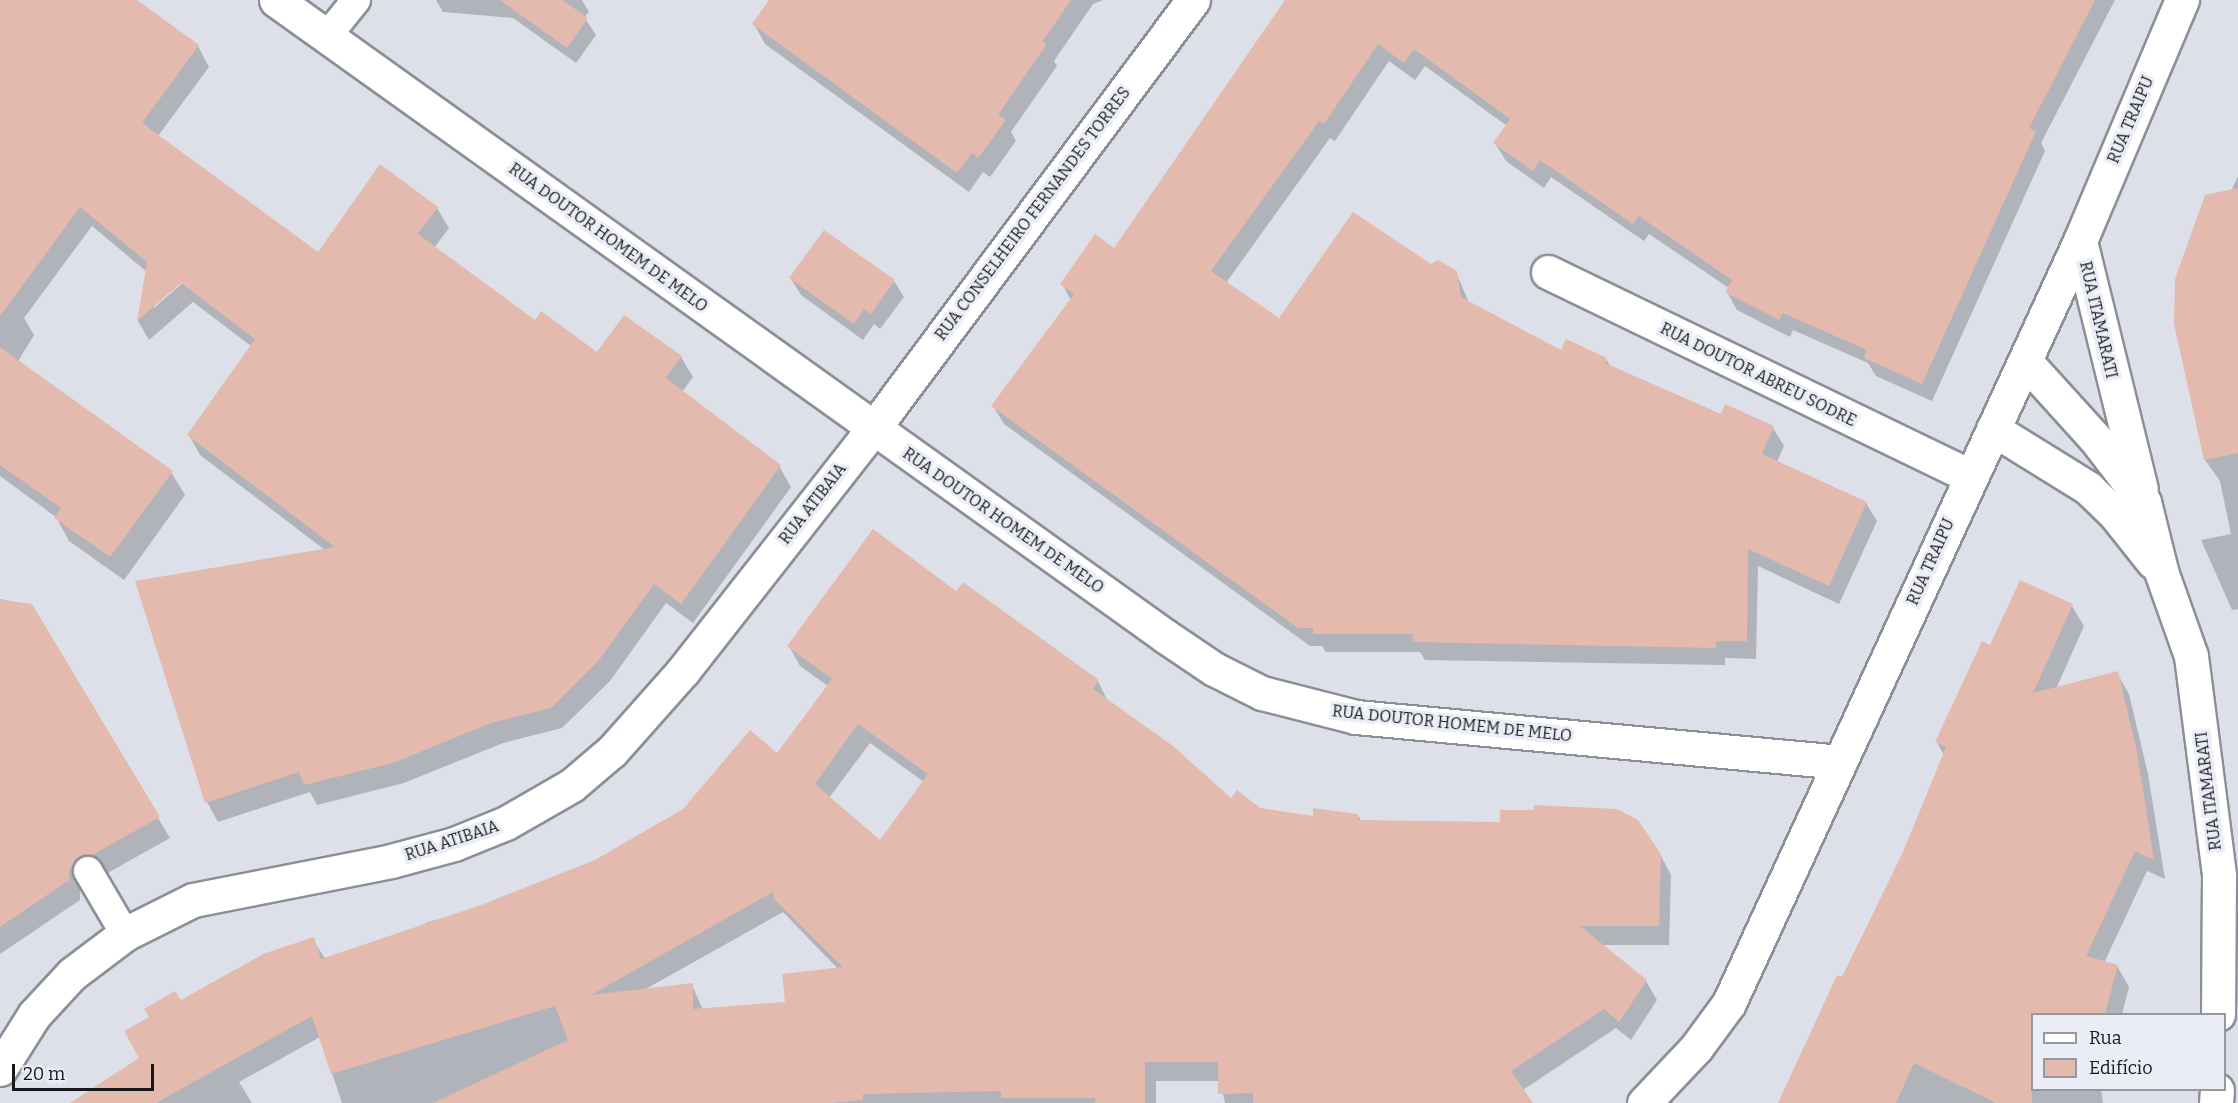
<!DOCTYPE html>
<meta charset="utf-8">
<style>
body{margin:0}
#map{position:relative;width:2238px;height:1103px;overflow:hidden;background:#dde0e9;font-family:Bitter,serif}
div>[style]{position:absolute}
.shadow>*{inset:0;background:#0003}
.building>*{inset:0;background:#e5baae}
.roads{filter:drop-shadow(2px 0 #8c8f97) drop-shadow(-2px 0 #8c8f97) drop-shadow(0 2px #8c8f97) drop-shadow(0 -2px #8c8f97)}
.service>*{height:28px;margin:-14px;padding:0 14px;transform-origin:14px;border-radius:14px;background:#fff}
.minor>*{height:33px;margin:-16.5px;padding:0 16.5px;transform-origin:16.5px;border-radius:16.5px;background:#fff}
span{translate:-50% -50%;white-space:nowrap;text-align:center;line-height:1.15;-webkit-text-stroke:6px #eaedf6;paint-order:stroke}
.street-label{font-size:16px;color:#17181b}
.legend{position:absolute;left:2031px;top:1013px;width:195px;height:78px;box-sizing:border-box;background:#eaedf6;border:2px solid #96989e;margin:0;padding:8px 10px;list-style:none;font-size:18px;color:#17181b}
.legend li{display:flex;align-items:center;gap:12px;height:30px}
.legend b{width:30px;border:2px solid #96989e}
.scale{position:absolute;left:12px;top:1064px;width:142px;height:27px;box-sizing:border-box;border:3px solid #17181b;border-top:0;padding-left:8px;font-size:18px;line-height:21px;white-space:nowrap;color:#17181b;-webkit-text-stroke:4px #eaedf6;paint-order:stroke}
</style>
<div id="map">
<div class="shadow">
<div style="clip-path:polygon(evenodd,0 0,131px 0,198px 46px,209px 67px,158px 136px,318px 254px,437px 208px,449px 228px,434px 248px,535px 322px,597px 354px,681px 357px,693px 377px,682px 392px,779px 466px,791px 487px,693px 623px,666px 603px,610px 681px,562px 728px,503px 743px,404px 783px,317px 805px,310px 792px,218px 822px,207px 802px,325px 550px,200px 455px,189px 435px,251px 346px,193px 302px,149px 340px,138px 321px,147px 272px,92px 226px,24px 318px,34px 335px,0 391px,0 0,185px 277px,187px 279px,154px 308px,154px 304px,185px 277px)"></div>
<div style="clip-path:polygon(436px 0,582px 0,589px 12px,584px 17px,596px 35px,576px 63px,513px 18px,443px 12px)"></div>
<div style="clip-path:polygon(771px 0,1103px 0,1093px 4px,1054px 61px,1057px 66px,1011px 132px,1016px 141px,990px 177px,983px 172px,969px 192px,765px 44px,754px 24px)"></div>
<div style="clip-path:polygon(1322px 0,2115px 0,2041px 143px,2045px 151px,1932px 401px,1876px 376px,1868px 363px,1793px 330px,1790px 337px,1737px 310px,1727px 292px,1729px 288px,1649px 234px,1644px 241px,1551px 177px,1544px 188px,1506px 161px,1495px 143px,1507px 126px,1425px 66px,1415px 80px,1389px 61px,1335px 141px,1330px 138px,1226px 283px,1280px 320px,1431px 266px,1456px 272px,1469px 303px,1562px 352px,1606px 359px,1611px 367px,1722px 416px,1773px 428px,1784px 446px,1777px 462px,1866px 503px,1877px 521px,1839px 604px,1758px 566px,1756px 659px,1725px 658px,1725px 665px,1425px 660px,1420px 652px,1326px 652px,1322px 646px,1310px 646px,1004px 424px,993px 406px,1071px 300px,1062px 284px,1114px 250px)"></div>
<div style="clip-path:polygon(2238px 176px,2238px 609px,2232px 610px,2201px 540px,2231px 534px,2220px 481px,2205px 460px,2231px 191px)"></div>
<div style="clip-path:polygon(824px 232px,894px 281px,904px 297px,880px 329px,874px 324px,863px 340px,801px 295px,791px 279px)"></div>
<div style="clip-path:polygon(0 406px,171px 472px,185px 495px,124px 580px,69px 541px,56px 517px,0 476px)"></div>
<div style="clip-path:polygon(evenodd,956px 593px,1098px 681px,1108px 702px,1232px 800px,1259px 810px,1314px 818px,1358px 815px,1361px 821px,1660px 854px,1671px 875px,1669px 945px,1602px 945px,1646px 981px,1657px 1000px,1631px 1040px,1616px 1028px,1523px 1090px,1531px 1103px,1225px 1103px,1220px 1081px,1156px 1081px,1156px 1103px,342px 1103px,320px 1037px,239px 1082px,252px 1103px,86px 1103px,141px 1059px,180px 1002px,313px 939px,325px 959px,426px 928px,425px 923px,482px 907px,595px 861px,778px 755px,828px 686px,800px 666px,789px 646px,956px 593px,870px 743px,924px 782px,880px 842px,829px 798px,870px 743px,956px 593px,783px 912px,838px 969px,787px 1003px,703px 1010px,692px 985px,644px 990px,783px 912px)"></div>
<div style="clip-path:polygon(0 599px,31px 605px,170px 838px,104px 875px,91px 877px,80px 891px,80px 900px,0 954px)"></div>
<div style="clip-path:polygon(2072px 606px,2084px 626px,2056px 689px,2117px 673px,2129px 694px,2148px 774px,2165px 879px,2147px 871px,2104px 963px,2117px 966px,2129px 987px,2122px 1014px,2032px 1014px,2032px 1090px,2101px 1090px,2103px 1103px,1780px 1103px,1904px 852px,1944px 755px,1937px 742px,1991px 647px)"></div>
</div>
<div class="building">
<div style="clip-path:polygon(0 0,137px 0,199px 45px,142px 123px,318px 252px,380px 164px,438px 207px,418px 234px,535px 320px,541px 311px,597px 352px,624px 315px,682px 356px,666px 378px,781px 465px,681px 604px,654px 584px,599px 660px,551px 708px,491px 723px,393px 763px,304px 785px,299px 772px,205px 803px,135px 581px,335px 547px,187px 435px,255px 339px,181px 283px,137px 321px,147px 262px,80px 207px,0 316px)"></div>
<div style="clip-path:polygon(500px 0,562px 0,588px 18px,567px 48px)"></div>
<div style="clip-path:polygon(769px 0,1071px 0,1043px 41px,1046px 45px,998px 115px,1006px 120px,978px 158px,972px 153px,957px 173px,752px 24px)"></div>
<div style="clip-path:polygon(1285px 0,2095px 0,2029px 128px,2036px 131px,1922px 384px,1864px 358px,1867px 350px,1783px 313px,1779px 320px,1725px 292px,1732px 280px,1639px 216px,1633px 224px,1540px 160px,1533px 171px,1493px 143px,1510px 119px,1414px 49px,1404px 63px,1378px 44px,1324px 124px,1319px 121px,1211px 271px,1279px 318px,1353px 212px,1431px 264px,1438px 260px,1457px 271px,1461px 297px,1561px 350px,1566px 339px,1607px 358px,1605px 363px,1721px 414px,1725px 404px,1774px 426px,1762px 454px,1867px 502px,1829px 586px,1748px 549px,1747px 641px,1716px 641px,1716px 648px,1413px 642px,1413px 634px,1313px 634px,1313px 628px,1298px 628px,991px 406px,1074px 294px,1060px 284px,1095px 234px,1114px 248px)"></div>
<div style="clip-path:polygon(2238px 188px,2238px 453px,2204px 460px,2174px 324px,2175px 279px,2205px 195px)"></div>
<div style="clip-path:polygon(824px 230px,895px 280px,871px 314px,864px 309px,854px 324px,789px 278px)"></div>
<div style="clip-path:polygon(0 347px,173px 471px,110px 557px,54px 518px,61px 508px,0 465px)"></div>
<div style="clip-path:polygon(evenodd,873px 529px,956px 591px,963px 582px,1099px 680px,1093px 689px,1173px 746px,1231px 798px,1237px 790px,1260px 808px,1313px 816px,1313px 808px,1358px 814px,1358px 820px,1500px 822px,1500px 810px,1534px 810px,1534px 805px,1617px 809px,1638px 820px,1661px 854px,1659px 926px,1580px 926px,1647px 980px,1619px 1022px,1604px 1009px,1511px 1071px,1533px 1103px,1253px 1103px,1253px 1093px,1218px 1094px,1218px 1062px,1145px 1062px,1145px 1103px,1095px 1103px,1095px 1098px,1001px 1098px,1001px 1091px,863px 1094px,863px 1100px,830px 1103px,433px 1103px,568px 1040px,555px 1006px,331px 1074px,312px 1016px,156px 1103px,70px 1103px,139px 1058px,124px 1031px,149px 1017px,144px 1009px,175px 991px,181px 1000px,263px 954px,314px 937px,321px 959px,481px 905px,595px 860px,683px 809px,750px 730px,777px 753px,832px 679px,787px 646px,873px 529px,858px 724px,928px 774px,880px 840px,815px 784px,858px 724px,873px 529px,773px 892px,774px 899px,843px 967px,782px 974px,785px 1002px,693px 1009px,693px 983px,591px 995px,773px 892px)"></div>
<div style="clip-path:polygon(2020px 580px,2073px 604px,2033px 693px,2118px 671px,2137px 752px,2154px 860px,2135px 851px,2086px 956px,2118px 965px,2105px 1014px,2032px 1014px,2032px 1103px,1996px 1103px,1914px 1063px,1896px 1103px,1778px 1103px,1837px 975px,1842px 977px,1903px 852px,1946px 747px,1935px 742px,1982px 641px,1990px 645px)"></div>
<div style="clip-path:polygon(0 600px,32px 604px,160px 817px,92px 855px,79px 857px,69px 870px,69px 880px,0 927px)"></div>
</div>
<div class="roads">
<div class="service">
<div style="left:328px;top:35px;width:45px;rotate:-51.3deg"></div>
<div style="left:88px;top:871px;width:73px;rotate:59.6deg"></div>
</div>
<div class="minor">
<div style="left:276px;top:0;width:1093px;rotate:35.58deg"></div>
<div style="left:1165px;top:636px;width:59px;rotate:34deg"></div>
<div style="left:1214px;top:669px;width:54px;rotate:26.6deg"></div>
<div style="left:1262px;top:693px;width:97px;rotate:14.3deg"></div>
<div style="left:1356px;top:717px;width:486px;rotate:5.3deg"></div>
<div style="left:2080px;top:241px;width:255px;rotate:76.2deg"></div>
<div style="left:1548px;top:272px;width:469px;rotate:25.8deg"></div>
<div style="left:2025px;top:361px;width:103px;rotate:47.8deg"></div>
<div style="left:2094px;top:437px;width:82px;rotate:52.4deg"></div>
<div style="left:2144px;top:502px;width:74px;rotate:76deg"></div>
<div style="left:2162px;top:574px;width:87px;rotate:70.5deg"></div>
<div style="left:2191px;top:656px;width:222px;rotate:82.7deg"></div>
<div style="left:2219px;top:876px;width:138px;rotate:90.4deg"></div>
<div style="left:1993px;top:429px;width:112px;rotate:31.8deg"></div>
<div style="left:2088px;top:488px;width:37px;rotate:44deg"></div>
<div style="left:2115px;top:514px;width:61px;rotate:51.6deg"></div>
<div style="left:0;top:1069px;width:64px;rotate:-57.8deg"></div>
<div style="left:34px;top:1015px;width:56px;rotate:-47.2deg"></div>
<div style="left:72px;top:974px;width:66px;rotate:-37deg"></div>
<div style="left:125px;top:934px;width:76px;rotate:-26.6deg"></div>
<div style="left:193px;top:900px;width:202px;rotate:-11.1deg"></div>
<div style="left:391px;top:861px;width:65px;rotate:-15.1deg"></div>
<div style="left:454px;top:844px;width:56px;rotate:-22deg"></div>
<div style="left:506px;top:823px;width:76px;rotate:-29.9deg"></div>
<div style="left:572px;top:785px;width:52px;rotate:-40.4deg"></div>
<div style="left:612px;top:751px;width:107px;rotate:-48.4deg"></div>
<div style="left:683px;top:671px;width:308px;rotate:-51.9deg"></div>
<div style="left:873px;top:429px;width:535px;rotate:-53.28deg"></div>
<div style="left:1644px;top:1103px;width:76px;rotate:-46.6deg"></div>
<div style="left:1696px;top:1048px;width:56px;rotate:-53.7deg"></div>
<div style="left:1729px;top:1003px;width:839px;rotate:-65.27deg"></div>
<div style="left:2080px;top:241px;width:262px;rotate:-67.1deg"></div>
<div style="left:2216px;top:1103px;width:13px;rotate:-86deg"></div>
</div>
</div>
<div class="street-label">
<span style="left:2131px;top:120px;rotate:-67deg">RUA TRAIPU</span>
<span style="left:1033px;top:214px;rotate:-53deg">RUA CONSELHEIRO FERNANDES TORRES</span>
<span style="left:608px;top:238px;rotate:36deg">RUA DOUTOR HOMEM DE MELO</span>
<span style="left:2098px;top:320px;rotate:77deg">RUA ITAMARATI</span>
<span style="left:1758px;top:375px;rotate:26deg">RUA DOUTOR ABREU SODRE</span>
<span style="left:813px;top:504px;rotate:-52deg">RUA ATIBAIA</span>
<span style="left:1003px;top:521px;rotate:35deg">RUA DOUTOR HOMEM DE MELO</span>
<span style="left:1931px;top:562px;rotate:-66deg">RUA TRAIPU</span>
<span style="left:1452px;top:724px;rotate:6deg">RUA DOUTOR HOMEM DE MELO</span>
<span style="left:2209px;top:791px;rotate:-97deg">RUA ITAMARATI</span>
<span style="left:452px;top:841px;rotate:-18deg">RUA ATIBAIA</span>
</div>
<ul class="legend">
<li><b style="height:8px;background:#fff"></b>Rua</li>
<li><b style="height:16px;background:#e5baae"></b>Edifício</li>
</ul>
<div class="scale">20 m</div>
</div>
